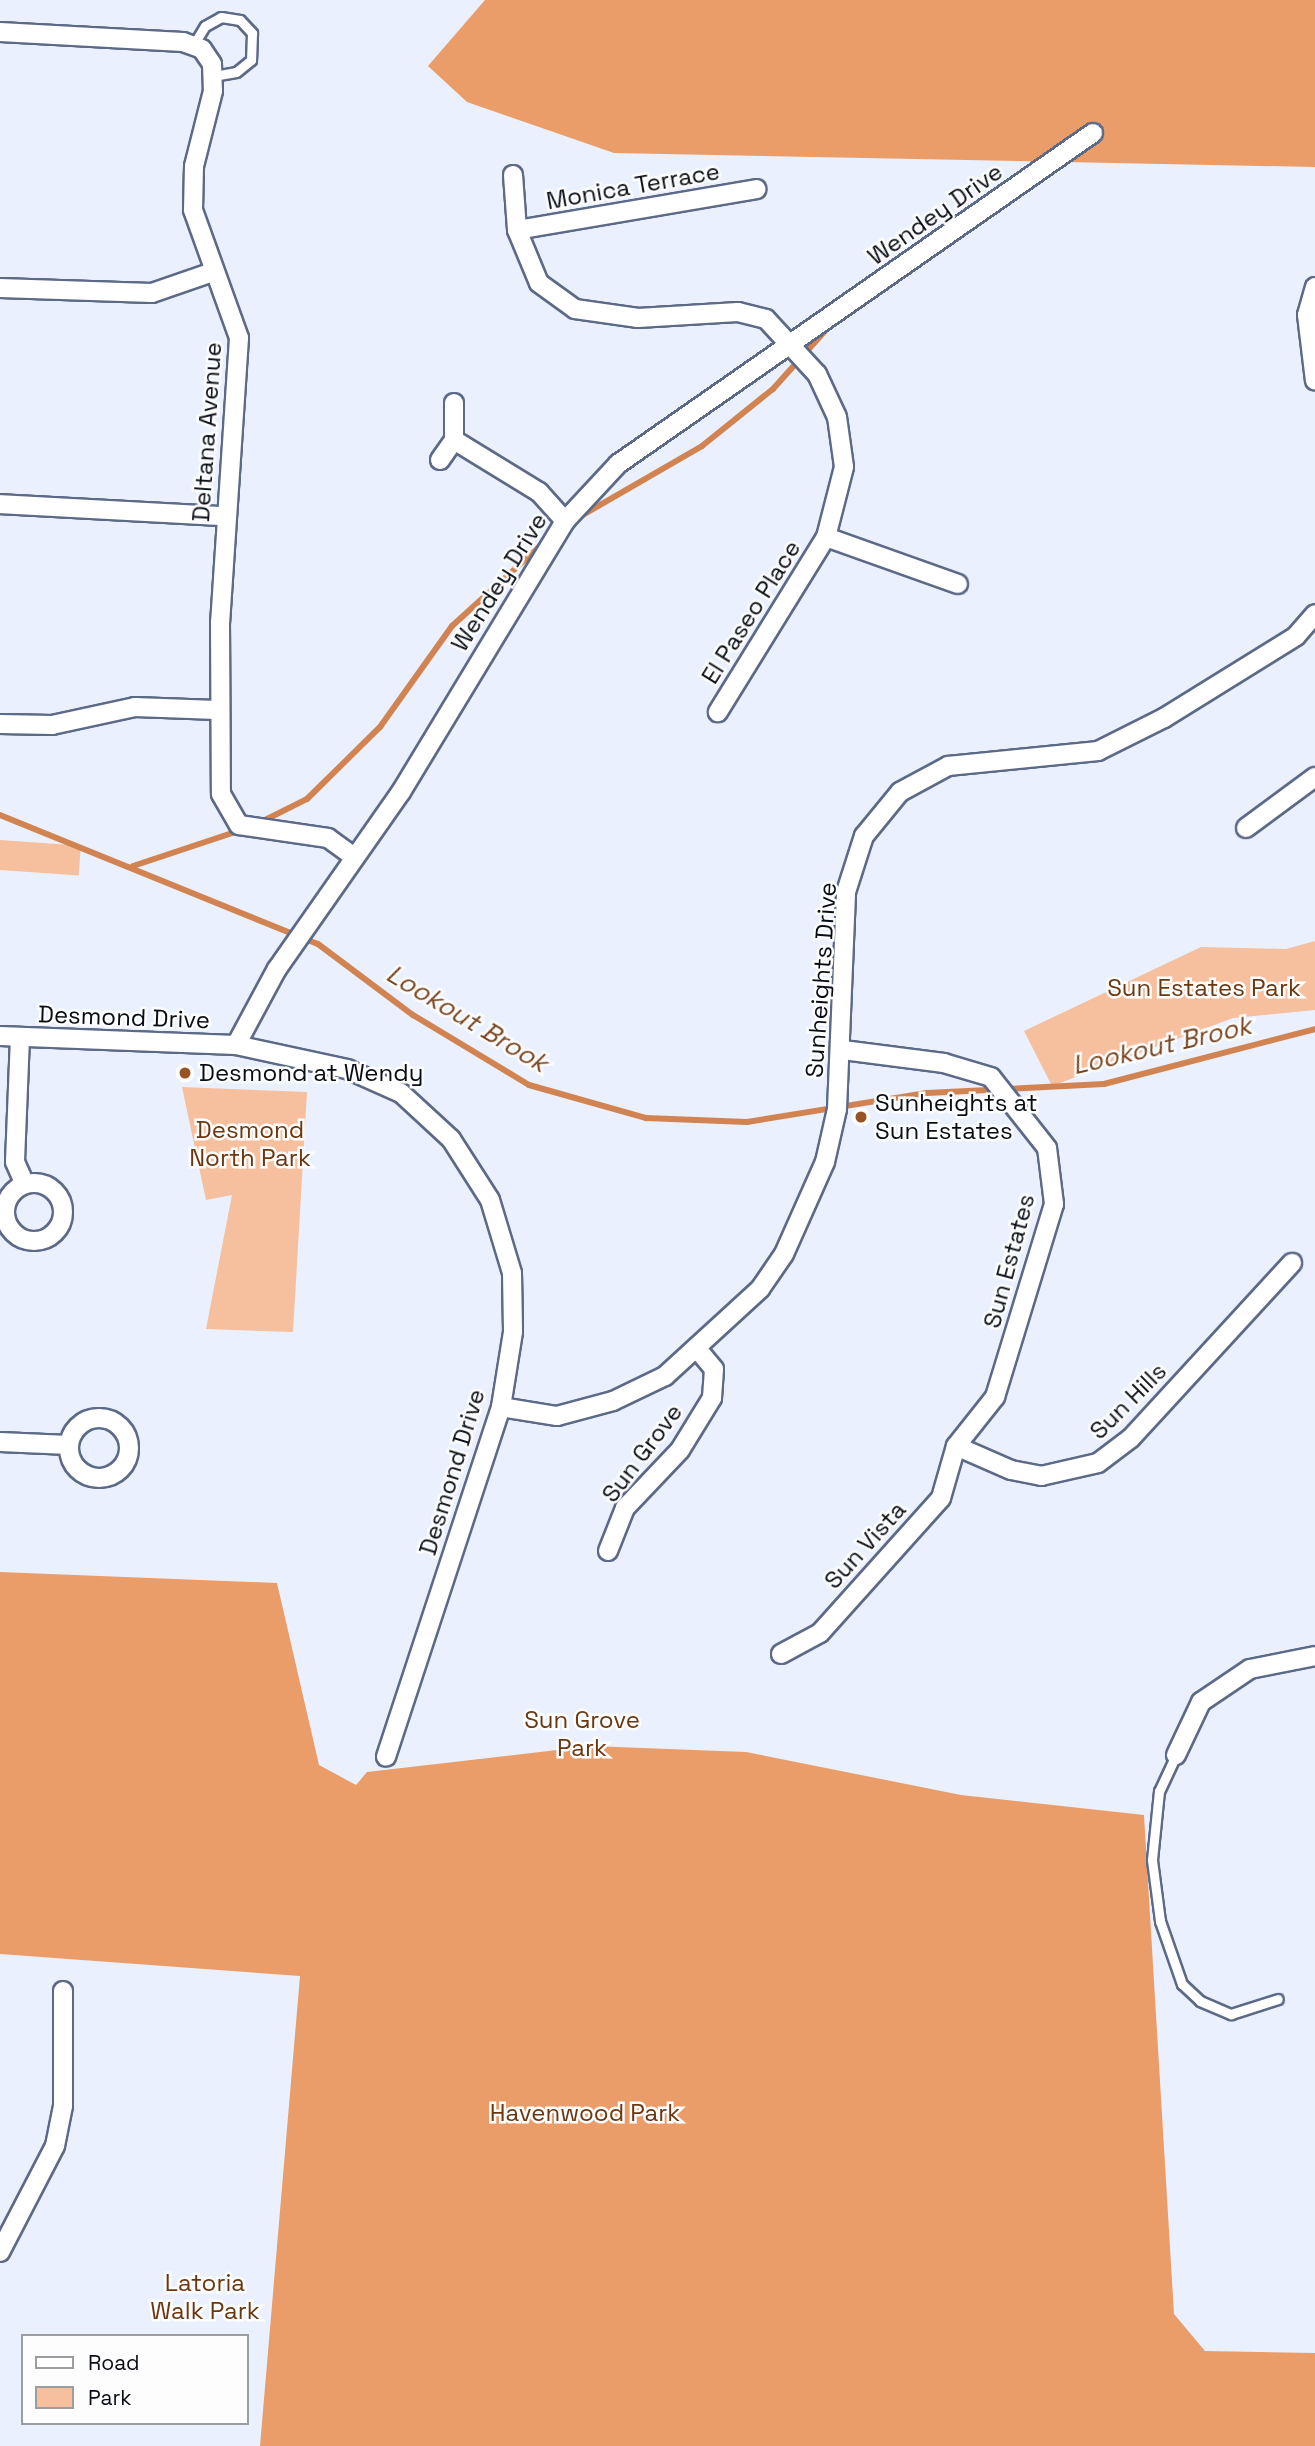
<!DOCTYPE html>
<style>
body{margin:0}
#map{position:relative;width:1315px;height:2446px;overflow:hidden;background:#eaf0fe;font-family:"Space Grotesk",sans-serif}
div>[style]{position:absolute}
.green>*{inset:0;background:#f6bf9d;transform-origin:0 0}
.forest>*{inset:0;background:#ea9c69}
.stream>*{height:6px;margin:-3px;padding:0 3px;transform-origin:3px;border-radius:3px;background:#d18451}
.roads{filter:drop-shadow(2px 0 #5c6a87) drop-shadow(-2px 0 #5c6a87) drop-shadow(0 2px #5c6a87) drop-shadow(0 -2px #5c6a87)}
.service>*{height:9px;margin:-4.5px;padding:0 4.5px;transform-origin:4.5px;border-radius:4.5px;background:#fff}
.minor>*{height:18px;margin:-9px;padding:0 9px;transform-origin:9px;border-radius:9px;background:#fff}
.minor>.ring{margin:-9px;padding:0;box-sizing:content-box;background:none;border:18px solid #fff;border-radius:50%}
.dots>*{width:19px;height:19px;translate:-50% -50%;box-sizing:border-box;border:4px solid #fdfdfd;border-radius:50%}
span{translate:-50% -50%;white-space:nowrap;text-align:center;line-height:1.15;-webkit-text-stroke:5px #fdfdfd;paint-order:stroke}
.street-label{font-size:24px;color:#070c16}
.park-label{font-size:24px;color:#6a3711}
.poi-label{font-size:24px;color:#070c16}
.left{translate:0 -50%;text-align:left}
.water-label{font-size:26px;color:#794521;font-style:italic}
.legend{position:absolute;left:21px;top:2334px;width:228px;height:91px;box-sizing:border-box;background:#fdfdfd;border:2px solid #9b9da1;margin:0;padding:9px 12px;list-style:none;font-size:21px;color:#070c16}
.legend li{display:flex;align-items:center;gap:14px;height:35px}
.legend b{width:35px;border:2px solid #9b9da1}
</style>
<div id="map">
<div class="green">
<div style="left:0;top:840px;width:81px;height:30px;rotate:4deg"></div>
<div style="clip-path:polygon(1315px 941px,1315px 1010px,1233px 1018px,1052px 1086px,1024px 1031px,1201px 947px,1286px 949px)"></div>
<div style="clip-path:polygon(182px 1087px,307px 1092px,293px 1332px,206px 1329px,232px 1195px,206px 1200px)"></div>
</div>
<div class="forest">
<div style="clip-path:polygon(485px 0,1315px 0,1315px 167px,614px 153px,467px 102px,428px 66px)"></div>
<div style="clip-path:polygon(0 1572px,277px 1583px,319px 1765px,356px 1785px,367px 1772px,591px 1746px,746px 1752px,961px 1795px,1144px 1815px,1174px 2314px,1205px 2351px,1315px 2353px,1315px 2446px,260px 2446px,300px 1976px,0 1954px)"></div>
</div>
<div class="stream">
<div style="left:870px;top:280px;width:97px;rotate:-35.8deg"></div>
<div style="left:574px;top:520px;width:148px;rotate:-30deg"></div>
<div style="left:702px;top:446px;width:91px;rotate:-38.8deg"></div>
<div style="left:773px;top:389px;width:90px;rotate:-48.2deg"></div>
<div style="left:0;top:815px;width:343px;rotate:22.1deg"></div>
<div style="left:318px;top:944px;width:119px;rotate:36.8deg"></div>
<div style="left:413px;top:1015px;width:135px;rotate:31.1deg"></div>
<div style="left:529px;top:1085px;width:122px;rotate:15.8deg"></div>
<div style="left:646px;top:1118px;width:101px;rotate:2.3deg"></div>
<div style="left:747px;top:1122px;width:182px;rotate:-9.2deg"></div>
<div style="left:927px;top:1093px;width:177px;rotate:-2.9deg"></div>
<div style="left:1104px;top:1084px;width:218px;rotate:-14.6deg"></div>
<div style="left:261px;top:822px;width:51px;rotate:-26.6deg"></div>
<div style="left:307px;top:799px;width:103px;rotate:-44.6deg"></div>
<div style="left:380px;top:727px;width:124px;rotate:-54.5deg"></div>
<div style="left:452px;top:626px;width:130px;rotate:-42.2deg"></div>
<div style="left:133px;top:866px;width:114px;rotate:-18.4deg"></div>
</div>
<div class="roads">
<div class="service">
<div style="left:194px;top:44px;width:21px;rotate:-59deg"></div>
<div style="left:205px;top:26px;width:18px;rotate:-29deg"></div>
<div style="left:221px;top:17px;width:19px;rotate:9deg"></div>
<div style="left:240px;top:20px;width:18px;rotate:47deg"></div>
<div style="left:252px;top:33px;width:27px;rotate:92deg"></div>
<div style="left:251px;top:60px;width:19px;rotate:141deg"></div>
<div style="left:236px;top:72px;width:22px;rotate:170deg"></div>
<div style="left:1176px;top:1755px;width:40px;rotate:115deg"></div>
<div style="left:1159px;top:1791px;width:69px;rotate:95.8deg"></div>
<div style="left:1152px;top:1860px;width:62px;rotate:82.5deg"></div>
<div style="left:1160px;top:1921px;width:67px;rotate:70.8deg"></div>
<div style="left:1182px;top:1984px;width:25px;rotate:43deg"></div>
<div style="left:1200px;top:2001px;width:34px;rotate:23deg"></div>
<div style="left:1231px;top:2014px;width:49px;rotate:-17.7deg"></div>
</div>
<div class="minor">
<div style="left:0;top:32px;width:183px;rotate:3.1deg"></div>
<div style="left:183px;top:42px;width:20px;rotate:20deg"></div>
<div style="left:202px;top:49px;width:18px;rotate:56deg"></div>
<div style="left:212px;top:64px;width:27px;rotate:88deg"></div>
<div style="left:213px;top:91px;width:77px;rotate:104.2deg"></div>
<div style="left:194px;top:166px;width:44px;rotate:91.3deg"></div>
<div style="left:193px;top:210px;width:136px;rotate:70.2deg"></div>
<div style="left:239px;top:338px;width:285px;rotate:93.8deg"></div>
<div style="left:220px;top:622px;width:172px;rotate:89.7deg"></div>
<div style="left:221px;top:794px;width:36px;rotate:60deg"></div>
<div style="left:239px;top:825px;width:90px;rotate:8.3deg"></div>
<div style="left:328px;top:838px;width:32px;rotate:36deg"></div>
<div style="left:513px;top:175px;width:55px;rotate:85.8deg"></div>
<div style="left:517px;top:230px;width:57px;rotate:67.5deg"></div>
<div style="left:539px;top:283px;width:44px;rotate:35.8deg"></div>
<div style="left:575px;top:309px;width:64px;rotate:8.1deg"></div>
<div style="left:638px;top:318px;width:100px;rotate:-3.4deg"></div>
<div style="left:738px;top:312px;width:29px;rotate:14deg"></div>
<div style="left:766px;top:319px;width:75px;rotate:47.2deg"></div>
<div style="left:817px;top:374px;width:47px;rotate:65.1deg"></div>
<div style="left:837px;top:417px;width:50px;rotate:82deg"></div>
<div style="left:844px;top:467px;width:72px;rotate:104.4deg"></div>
<div style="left:826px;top:537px;width:206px;rotate:121.7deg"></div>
<div style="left:517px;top:230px;width:243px;rotate:-9.7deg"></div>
<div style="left:1315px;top:287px;width:29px;rotate:106deg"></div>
<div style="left:1307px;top:315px;width:66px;rotate:83.1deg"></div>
<div style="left:0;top:288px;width:152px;rotate:1.9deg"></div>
<div style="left:152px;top:293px;width:65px;rotate:-19deg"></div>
<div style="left:454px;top:440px;width:100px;rotate:31.5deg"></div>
<div style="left:539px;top:492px;width:39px;rotate:48deg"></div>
<div style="left:440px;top:460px;width:24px;rotate:-55deg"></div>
<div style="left:454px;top:440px;width:37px;rotate:-90deg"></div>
<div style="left:0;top:504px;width:225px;rotate:3.1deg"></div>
<div style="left:826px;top:537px;width:140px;rotate:19.6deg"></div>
<div style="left:0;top:724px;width:52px;rotate:1.1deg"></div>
<div style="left:52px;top:725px;width:85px;rotate:-12.2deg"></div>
<div style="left:135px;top:707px;width:82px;rotate:2.1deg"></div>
<div style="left:1246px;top:828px;width:86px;rotate:-36.5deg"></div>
<div style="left:0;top:1036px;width:236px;rotate:2.2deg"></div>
<div style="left:236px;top:1045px;width:114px;rotate:12.2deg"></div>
<div style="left:347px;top:1069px;width:59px;rotate:24deg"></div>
<div style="left:401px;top:1093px;width:68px;rotate:42.6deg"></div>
<div style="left:451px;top:1139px;width:72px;rotate:57.4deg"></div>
<div style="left:490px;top:1200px;width:76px;rotate:73.2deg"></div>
<div style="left:512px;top:1273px;width:59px;rotate:89deg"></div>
<div style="left:513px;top:1332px;width:76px;rotate:99.1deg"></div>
<div style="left:501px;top:1407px;width:368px;rotate:108.2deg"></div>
<div style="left:20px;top:1037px;width:125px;rotate:92.3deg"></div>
<div style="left:15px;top:1162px;width:24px;rotate:66deg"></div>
<div style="left:236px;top:1045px;width:86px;rotate:-61.7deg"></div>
<div style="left:277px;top:969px;width:216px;rotate:-55deg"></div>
<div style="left:401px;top:792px;width:317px;rotate:-58.8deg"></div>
<div style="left:565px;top:521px;width:78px;rotate:-47.1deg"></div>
<div style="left:618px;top:464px;width:579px;rotate:-34.87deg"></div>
<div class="ring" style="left:5px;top:1183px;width:40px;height:40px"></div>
<div style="left:501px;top:1407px;width:57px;rotate:9.1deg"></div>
<div style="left:557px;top:1416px;width:58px;rotate:-15deg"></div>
<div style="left:613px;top:1401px;width:58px;rotate:-25.7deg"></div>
<div style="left:665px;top:1376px;width:129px;rotate:-42.5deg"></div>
<div style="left:760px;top:1289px;width:42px;rotate:-55.6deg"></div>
<div style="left:784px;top:1254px;width:101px;rotate:-66deg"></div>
<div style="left:825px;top:1162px;width:54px;rotate:-77.2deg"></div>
<div style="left:837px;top:1109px;width:217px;rotate:-87.6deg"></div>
<div style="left:846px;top:892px;width:59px;rotate:-72.2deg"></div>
<div style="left:864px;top:836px;width:57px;rotate:-50.7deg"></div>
<div style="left:900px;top:792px;width:55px;rotate:-28.4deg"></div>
<div style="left:948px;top:766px;width:151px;rotate:-5.7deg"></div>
<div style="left:1098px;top:751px;width:74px;rotate:-26.6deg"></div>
<div style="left:1164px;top:718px;width:155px;rotate:-31.8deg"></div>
<div style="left:1296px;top:636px;width:29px;rotate:-49deg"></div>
<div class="ring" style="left:69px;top:1418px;width:42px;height:42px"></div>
<div style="left:0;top:1442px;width:69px;rotate:2.5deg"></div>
<div style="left:956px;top:1446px;width:60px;rotate:23.6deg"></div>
<div style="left:1011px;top:1470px;width:31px;rotate:11deg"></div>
<div style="left:1041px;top:1476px;width:58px;rotate:-12.8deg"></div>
<div style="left:1098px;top:1463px;width:41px;rotate:-37.1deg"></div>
<div style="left:1131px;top:1438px;width:238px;rotate:-47.4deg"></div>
<div style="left:608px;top:1551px;width:46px;rotate:-68.4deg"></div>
<div style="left:625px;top:1508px;width:80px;rotate:-46.5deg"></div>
<div style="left:680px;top:1450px;width:61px;rotate:-58.4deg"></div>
<div style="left:712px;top:1398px;width:29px;rotate:-86deg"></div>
<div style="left:714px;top:1369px;width:26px;rotate:-130deg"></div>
<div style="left:781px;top:1654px;width:44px;rotate:-28.3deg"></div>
<div style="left:820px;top:1633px;width:181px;rotate:-48.1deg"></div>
<div style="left:941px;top:1498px;width:54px;rotate:-73.9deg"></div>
<div style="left:956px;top:1446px;width:63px;rotate:-51.5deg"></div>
<div style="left:995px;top:1397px;width:202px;rotate:-73deg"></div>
<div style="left:1054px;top:1204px;width:56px;rotate:-97.1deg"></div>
<div style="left:1047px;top:1148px;width:90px;rotate:-128.3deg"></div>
<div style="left:991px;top:1077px;width:49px;rotate:-163.4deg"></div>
<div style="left:944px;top:1063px;width:102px;rotate:-172.7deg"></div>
<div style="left:1176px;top:1755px;width:59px;rotate:-64.7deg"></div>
<div style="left:1201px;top:1702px;width:59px;rotate:-34deg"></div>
<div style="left:1250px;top:1669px;width:66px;rotate:-11.3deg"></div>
<div style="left:0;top:2252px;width:119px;rotate:-62.6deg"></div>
<div style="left:55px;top:2146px;width:41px;rotate:-78.7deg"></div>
<div style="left:63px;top:2106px;width:115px;rotate:-90deg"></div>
</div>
</div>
<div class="dots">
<div style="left:185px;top:1073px;background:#965323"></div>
<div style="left:861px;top:1117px;background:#965323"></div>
</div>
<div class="street-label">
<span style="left:633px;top:186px;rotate:-10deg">Monica Terrace</span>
<span style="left:935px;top:214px;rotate:-35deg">Wendey Drive</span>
<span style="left:207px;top:432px;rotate:-86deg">Deltana Avenue</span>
<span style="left:499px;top:582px;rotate:-58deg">Wendey Drive</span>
<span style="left:751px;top:612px;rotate:-58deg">El Paseo Place</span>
<span style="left:821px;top:980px;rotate:-86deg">Sunheights Drive</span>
<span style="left:124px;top:1017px;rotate:2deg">Desmond Drive</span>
<span style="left:1009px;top:1261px;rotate:-75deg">Sun Estates</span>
<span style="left:1128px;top:1401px;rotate:-45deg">Sun Hills</span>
<span style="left:642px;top:1453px;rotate:-53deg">Sun Grove</span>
<span style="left:452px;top:1472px;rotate:-73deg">Desmond Drive</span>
<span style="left:865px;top:1545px;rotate:-48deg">Sun Vista</span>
</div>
<div class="park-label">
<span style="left:1204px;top:988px">Sun Estates Park</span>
<span style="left:250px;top:1144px">Desmond<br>North Park</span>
<span style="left:582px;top:1734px">Sun Grove<br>Park</span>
<span style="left:585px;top:2113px">Havenwood Park</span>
<span style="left:205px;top:2297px">Latoria<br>Walk Park</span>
</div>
<div class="poi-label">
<span class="left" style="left:199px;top:1073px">Desmond at Wendy</span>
<span class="left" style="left:875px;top:1117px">Sunheights at<br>Sun Estates</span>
</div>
<div class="water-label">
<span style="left:467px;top:1019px;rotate:31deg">Lookout Brook</span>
<span style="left:1162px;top:1046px;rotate:-13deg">Lookout Brook</span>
</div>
<ul class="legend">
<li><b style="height:9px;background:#fff"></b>Road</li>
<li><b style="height:19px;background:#f6bf9d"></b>Park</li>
</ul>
</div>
